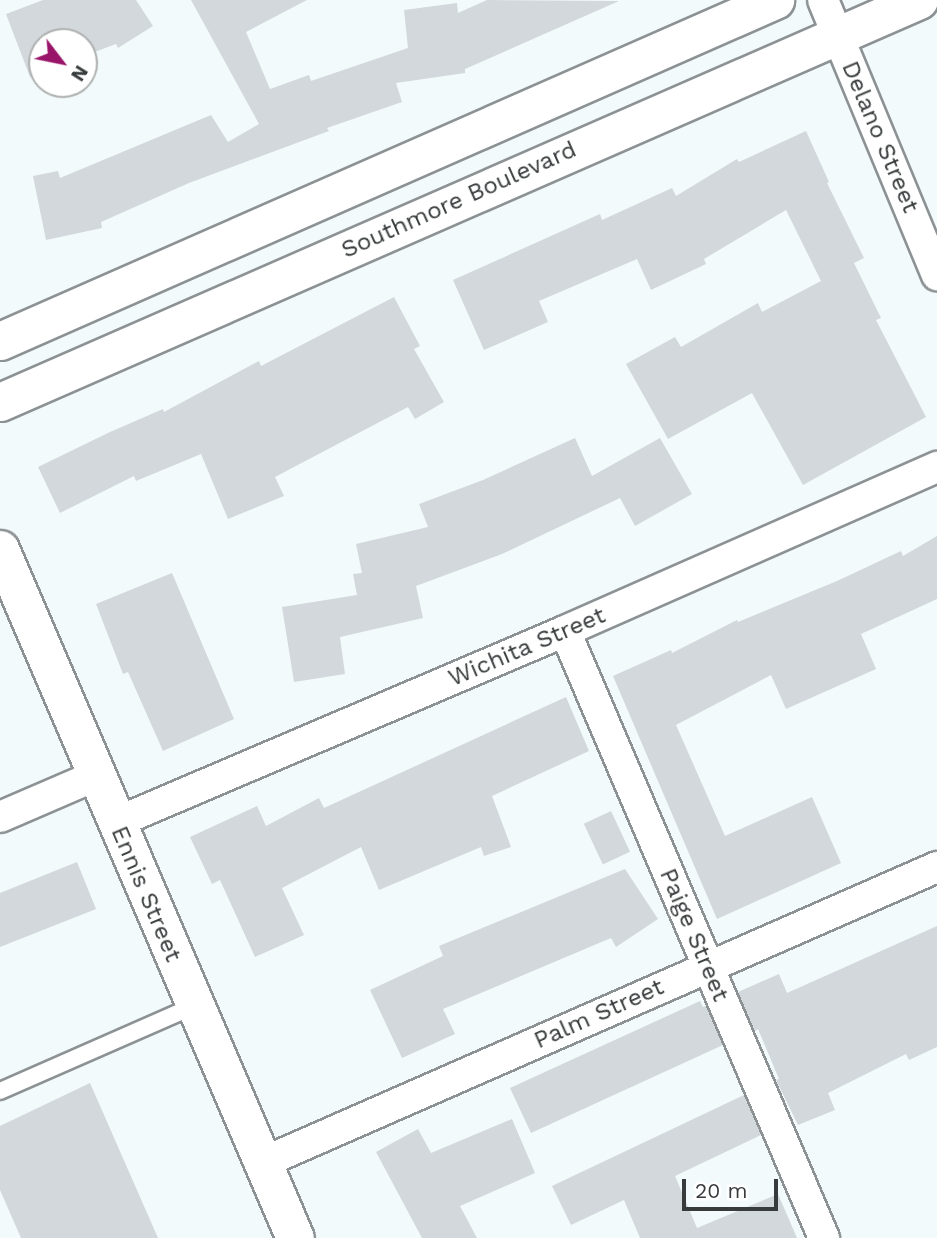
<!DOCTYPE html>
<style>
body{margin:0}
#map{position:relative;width:937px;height:1238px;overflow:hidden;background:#f3fafc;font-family:"Work Sans",sans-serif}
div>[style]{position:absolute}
.building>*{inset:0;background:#d2d8db;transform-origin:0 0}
.roads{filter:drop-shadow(2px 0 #8c9294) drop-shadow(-2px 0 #8c9294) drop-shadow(0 2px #8c9294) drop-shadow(0 -2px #8c9294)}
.service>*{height:16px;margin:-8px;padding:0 8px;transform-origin:8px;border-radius:8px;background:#fff}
.minor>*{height:30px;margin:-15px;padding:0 15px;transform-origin:15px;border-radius:15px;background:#fff}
.tertiary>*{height:37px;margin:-18.5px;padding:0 18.5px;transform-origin:18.5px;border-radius:18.5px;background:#fff}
span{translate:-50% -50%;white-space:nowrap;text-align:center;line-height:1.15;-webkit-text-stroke:5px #fff;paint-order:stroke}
.street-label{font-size:24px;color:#383b3c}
.north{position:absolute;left:28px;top:28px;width:70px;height:70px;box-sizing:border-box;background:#fff;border:2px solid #afb1b1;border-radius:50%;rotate:122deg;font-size:19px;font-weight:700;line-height:28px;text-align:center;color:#383b3c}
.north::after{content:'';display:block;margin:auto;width:24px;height:32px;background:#99156a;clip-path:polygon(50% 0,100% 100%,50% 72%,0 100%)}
.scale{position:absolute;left:682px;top:1179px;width:96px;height:32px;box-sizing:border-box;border:4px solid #383b3c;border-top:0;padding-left:9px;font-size:21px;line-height:24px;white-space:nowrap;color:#383b3c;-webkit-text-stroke:5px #fff;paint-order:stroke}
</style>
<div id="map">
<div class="building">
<div style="clip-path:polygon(43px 0,136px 0,153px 26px,118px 48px,116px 44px,84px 56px,84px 42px,42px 42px,42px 73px,30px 77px,6px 14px)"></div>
<div style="clip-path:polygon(191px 0,307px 0,246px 32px,270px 89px,309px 75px,311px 81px,408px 48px,404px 10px,457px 3px,458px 13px,487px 0,619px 1px,465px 69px,465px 73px,396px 83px,402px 102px,327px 128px,329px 131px,189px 183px,101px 222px,102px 228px,46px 240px,33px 176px,58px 171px,60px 178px,211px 115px,228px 142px,259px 124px)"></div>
<div style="clip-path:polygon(806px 131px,829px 182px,827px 183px,864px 258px,854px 263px,881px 318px,876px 320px,926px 417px,803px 485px,752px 393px,668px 439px,626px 364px,675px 337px,681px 347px,758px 303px,762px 312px,821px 281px,786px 210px,704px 259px,706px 264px,651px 290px,637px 259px,539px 301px,548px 322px,484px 350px,453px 280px,600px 214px,602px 220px,672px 188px,676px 196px,737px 159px,739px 162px)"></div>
<div style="clip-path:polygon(394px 297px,420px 346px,414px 349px,444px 402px,415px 419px,408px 407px,275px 477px,284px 496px,228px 519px,201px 454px,136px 481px,134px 476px,60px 513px,38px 467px,110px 432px,163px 409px,164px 412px,259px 361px,261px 366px)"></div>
<div style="clip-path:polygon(575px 438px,592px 476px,660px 438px,692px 494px,635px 526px,620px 498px,502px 554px,416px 586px,423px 618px,340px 637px,345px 674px,294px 682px,282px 607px,357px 595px,353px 574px,362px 573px,356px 544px,428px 527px,419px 504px,483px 480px)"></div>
<div style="clip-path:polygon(937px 536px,937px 599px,861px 634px,876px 669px,786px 709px,771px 675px,676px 725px,725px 836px,812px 797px,841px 863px,717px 919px,613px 676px,671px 650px,672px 653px,737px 620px,738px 622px,837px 581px,901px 551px,903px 556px)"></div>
<div style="clip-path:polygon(172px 573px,234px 719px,163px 751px,128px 672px,123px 674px,96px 604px)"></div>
<div style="clip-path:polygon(566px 697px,589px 751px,492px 796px,511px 847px,484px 856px,481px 847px,379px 890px,361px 847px,282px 888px,304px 935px,255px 957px,220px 880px,212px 884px,190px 837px,257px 806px,266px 826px,319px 798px,324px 808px)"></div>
<div style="left:611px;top:811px;width:45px;height:30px;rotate:65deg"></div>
<div style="clip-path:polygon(77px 862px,96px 909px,0 947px,0 893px)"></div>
<div style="clip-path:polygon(625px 869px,658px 919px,616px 947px,611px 938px,443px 1009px,455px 1034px,402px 1058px,370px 990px,443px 956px,439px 946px)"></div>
<div style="clip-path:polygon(937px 926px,937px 1047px,909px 1060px,906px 1054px,828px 1093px,835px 1110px,798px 1125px,776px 1080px,779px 1079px,758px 1029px,755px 1031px,738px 992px,779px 974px,787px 993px)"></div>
<div style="clip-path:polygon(700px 1001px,703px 1007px,706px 1006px,723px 1045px,531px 1133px,510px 1088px)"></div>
<div style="clip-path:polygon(90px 1083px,158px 1238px,21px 1238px,0 1190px,0 1126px)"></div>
<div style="clip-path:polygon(744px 1095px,761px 1135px,675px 1176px,697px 1228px,778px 1194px,797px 1238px,640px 1238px,624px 1200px,571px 1225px,552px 1186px)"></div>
<div style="clip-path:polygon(512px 1119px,535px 1173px,460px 1206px,477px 1238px,422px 1238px,376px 1152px,418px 1129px,431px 1153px)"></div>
</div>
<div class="roads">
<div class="service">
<div style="left:0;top:1091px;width:212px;rotate:-23.7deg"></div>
</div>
<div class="minor">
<div style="left:823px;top:0;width:298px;rotate:67.5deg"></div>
<div style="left:565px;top:631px;width:660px;rotate:66.89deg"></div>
<div style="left:0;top:817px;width:103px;rotate:-23.3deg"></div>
<div style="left:115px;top:823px;width:489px;rotate:-23.1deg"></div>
<div style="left:565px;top:631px;width:407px;rotate:-23.8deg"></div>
<div style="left:262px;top:1163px;width:737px;rotate:-23.68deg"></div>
</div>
<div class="tertiary">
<div style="left:0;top:341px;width:847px;rotate:-23.75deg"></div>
<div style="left:0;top:402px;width:1003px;rotate:-23.63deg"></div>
<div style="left:0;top:549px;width:749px;rotate:66.82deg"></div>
</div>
</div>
<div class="street-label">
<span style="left:880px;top:137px;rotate:67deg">Delano Street</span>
<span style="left:459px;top:200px;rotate:-24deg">Southmore Boulevard</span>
<span style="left:527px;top:647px;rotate:-23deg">Wichita Street</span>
<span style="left:146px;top:894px;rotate:67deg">Ennis Street</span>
<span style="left:694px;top:935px;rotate:67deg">Paige Street</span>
<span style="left:599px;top:1014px;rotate:-24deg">Palm Street</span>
</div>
<div class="north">N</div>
<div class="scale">20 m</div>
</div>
